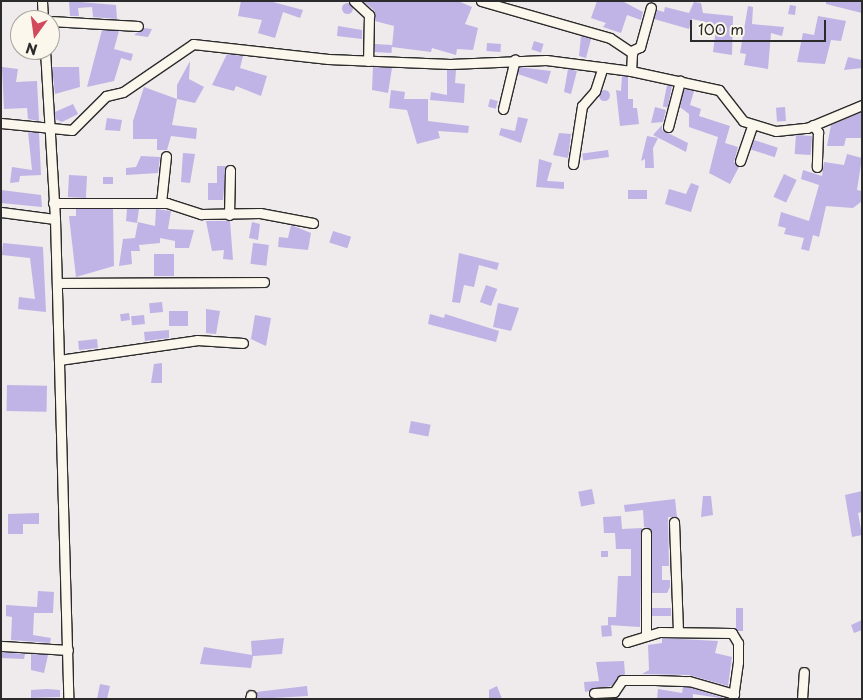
<!DOCTYPE html>
<style>
body{margin:0}
#map{position:relative;width:863px;height:700px;overflow:hidden;background:#efeaeb;font-family:"Playpen Sans",sans-serif}
div>[style]{position:absolute}
.building>*{inset:0;background:#bfb4e5;transform-origin:0 0}
.round{border-radius:50%}
.roads{filter:drop-shadow(1px 0 #2b2b2b) drop-shadow(-1px 0 #2b2b2b) drop-shadow(0 1px #2b2b2b) drop-shadow(0 -1px #2b2b2b)}
.minor>*{height:9px;margin:-4.5px;padding:0 4.5px;transform-origin:4.5px;border-radius:4.5px;background:#fbf7ec}
span{translate:-50% -50%;white-space:nowrap;text-align:center;line-height:1.15;-webkit-text-stroke:4px #fbf7ec;paint-order:stroke}
.frame{position:absolute;inset:0;border:2px solid #2b2b2b;pointer-events:none}
.north{position:absolute;left:10px;top:10px;width:50px;height:50px;box-sizing:border-box;background:#fbf7ec;border:1px solid #a8a59f;border-radius:50%;rotate:194deg;font-size:14px;font-weight:700;line-height:20px;text-align:center;color:#2b2b2b}
.north::after{content:'';display:block;margin:auto;width:18px;height:22px;background:#d1495b;clip-path:polygon(50% 0,100% 100%,50% 72%,0 100%)}
.scale{position:absolute;left:690px;top:20px;width:136px;height:22px;box-sizing:border-box;border:2px solid #2b2b2b;border-top:0;padding-left:6px;font-size:15px;line-height:18px;white-space:nowrap;color:#2b2b2b;-webkit-text-stroke:4px #fbf7ec;paint-order:stroke}
</style>
<div id="map">
<div class="building">
<div style="clip-path:polygon(69px 1px,116px 5px,117px 19px,93px 17px,92px 7px,78px 8px,79px 16px,70px 16px)"></div>
<div style="clip-path:polygon(241px 1px,269px 1px,303px 10px,300px 18px,283px 12px,275px 38px,258px 33px,262px 20px,238px 16px)"></div>
<div style="clip-path:polygon(363px 1px,458px 1px,472px 7px,465px 24px,478px 28px,473px 50px,457px 49px,456px 55px,432px 48px,431px 52px,392px 47px,394px 26px,375px 21px,375px 11px)"></div>
<div style="clip-path:polygon(597px 1px,622px 1px,643px 12px,641px 20px,627px 15px,621px 33px,603px 27px,606px 23px,591px 18px)"></div>
<div style="clip-path:polygon(826px 1px,862px 1px,862px 13px,826px 4px)"></div>
<div style="clip-path:polygon(694px 2px,701px 3px,703px 13px,733px 16px,732px 55px,713px 52px,716px 29px,705px 28px,706px 22px,692px 19px,689px 29px,654px 19px,657px 10px,664px 12px,665px 7px,689px 13px)"></div>
<div class="round" style="left:341.5px;top:2.5px;width:11px;height:11px"></div>
<div style="clip-path:polygon(790px 5px,796px 6px,795px 15px,788px 14px)"></div>
<div style="clip-path:polygon(748px 6px,753px 7px,752px 24px,784px 27px,782px 36px,771px 33px,768px 69px,744px 65px,746px 54px,740px 53px)"></div>
<div style="clip-path:polygon(818px 16px,846px 21px,841px 41px,831px 40px,825px 64px,797px 62px,803px 33px,814px 35px)"></div>
<div style="clip-path:polygon(338px 26px,362px 30px,362px 39px,337px 36px)"></div>
<div style="clip-path:polygon(144px 28px,152px 29px,148px 37px,134px 35px)"></div>
<div style="clip-path:polygon(102px 30px,119px 31px,114px 49px,133px 54px,131px 61px,121px 58px,114px 81px,87px 87px)"></div>
<div style="clip-path:polygon(581px 36px,591px 39px,586px 58px,579px 56px)"></div>
<div style="left:534px;top:41px;width:10px;height:9px;rotate:17deg"></div>
<div style="left:487px;top:43px;width:14px;height:8px;rotate:4deg"></div>
<div style="left:375px;top:44px;width:17px;height:8px;rotate:3deg"></div>
<div style="clip-path:polygon(227px 54px,243px 56px,240px 68px,267px 76px,261px 96px,236px 86px,234px 91px,212px 85px)"></div>
<div style="clip-path:polygon(848px 57px,862px 60px,862px 68px,844px 70px)"></div>
<div style="clip-path:polygon(190px 61px,189px 79px,204px 87px,195px 103px,177px 99px,177px 85px)"></div>
<div style="clip-path:polygon(2px 67px,18px 69px,16px 82px,37px 81px,39px 121px,28px 119px,27px 108px,4px 109px)"></div>
<div style="clip-path:polygon(52px 67px,79px 67px,80px 87px,55px 94px)"></div>
<div style="clip-path:polygon(373px 67px,392px 68px,388px 93px,372px 90px)"></div>
<div style="clip-path:polygon(519px 67px,551px 71px,547px 84px,518px 74px)"></div>
<div style="clip-path:polygon(568px 69px,577px 71px,571px 94px,564px 92px)"></div>
<div style="clip-path:polygon(447px 70px,456px 70px,455px 83px,465px 84px,464px 103px,430px 100px,431px 92px,447px 95px)"></div>
<div style="clip-path:polygon(622px 76px,628px 77px,628px 99px,633px 99px,633px 108px,637px 108px,639px 124px,620px 126px,616px 90px,621px 91px)"></div>
<div style="left:667px;top:85px;width:5px;height:22px;rotate:11deg"></div>
<div style="clip-path:polygon(144px 87px,177px 99px,172px 125px,197px 128px,196px 139px,171px 136px,167px 150px,157px 150px,157px 139px,133px 139px,133px 121px)"></div>
<div style="clip-path:polygon(684px 89px,694px 91px,690px 105px,701px 109px,699px 116px,730px 126px,725px 143px,738px 147px,734px 162px,739px 167px,730px 184px,709px 173px,718px 137px,689px 127px,689px 114px,680px 107px)"></div>
<div class="round" style="left:598.5px;top:89.5px;width:11px;height:11px"></div>
<div style="clip-path:polygon(391px 90px,405px 92px,404px 99px,428px 99px,428px 121px,469px 126px,468px 133px,438px 131px,440px 138px,417px 144px,407px 110px,389px 108px)"></div>
<div style="left:490px;top:99px;width:8px;height:8px;rotate:14deg"></div>
<div style="clip-path:polygon(73px 104px,78px 114px,62px 122px,55px 119px,55px 112px)"></div>
<div style="clip-path:polygon(655px 107px,666px 110px,663px 122px,651px 123px)"></div>
<div style="left:785px;top:107px;width:14px;height:9px;rotate:86deg"></div>
<div style="clip-path:polygon(862px 112px,862px 138px,846px 138px,844px 146px,827px 146px,831px 125px)"></div>
<div style="clip-path:polygon(518px 117px,528px 119px,521px 143px,499px 135px,501px 128px,515px 131px)"></div>
<div style="clip-path:polygon(107px 118px,122px 120px,120px 131px,105px 130px)"></div>
<div style="clip-path:polygon(662px 125px,662px 130px,688px 143px,686px 152px,653px 135px)"></div>
<div style="clip-path:polygon(28px 132px,39px 133px,41px 175px,20px 176px,19px 182px,10px 183px,12px 167px,32px 170px)"></div>
<div style="clip-path:polygon(559px 133px,571px 134px,568px 158px,553px 155px)"></div>
<div style="left:796px;top:135px;width:16px;height:19px;rotate:4deg"></div>
<div style="clip-path:polygon(647px 136px,658px 138px,653px 148px,654px 168px,645px 168px,645px 159px,641px 161px)"></div>
<div style="left:754px;top:140px;width:25px;height:10px;rotate:18deg"></div>
<div style="left:608px;top:150px;width:7px;height:26px;rotate:82deg"></div>
<div style="clip-path:polygon(183px 153px,195px 154px,190px 183px,181px 182px)"></div>
<div style="clip-path:polygon(847px 154px,862px 158px,857px 190px,862px 191px,862px 201px,853px 208px,826px 206px,819px 237px,813px 235px,809px 251px,801px 249px,804px 238px,784px 234px,786px 228px,778px 226px,781px 212px,809px 221px,819px 185px,801px 179px,803px 170px,822px 176px,824px 162px,844px 165px)"></div>
<div style="clip-path:polygon(141px 156px,160px 157px,158px 173px,126px 175px,126px 168px,136px 167px)"></div>
<div style="clip-path:polygon(539px 159px,552px 163px,547px 181px,564px 182px,564px 189px,536px 187px)"></div>
<div style="clip-path:polygon(217px 166px,226px 166px,223px 200px,208px 200px,208px 183px,217px 183px)"></div>
<div style="left:784px;top:174px;width:14px;height:25px;rotate:25deg"></div>
<div style="left:69px;top:175px;width:18px;height:22px;rotate:3deg"></div>
<div style="left:103px;top:177px;width:10px;height:7px"></div>
<div style="clip-path:polygon(691px 183px,699px 186px,691px 212px,665px 204px,669px 189px,686px 194px)"></div>
<div style="clip-path:polygon(1px 190px,41px 195px,42px 207px,1px 203px)"></div>
<div style="left:647px;top:190px;width:9px;height:19px;rotate:90deg"></div>
<div style="clip-path:polygon(76px 209px,113px 209px,114px 266px,76px 277px,69px 216px,76px 216px)"></div>
<div style="clip-path:polygon(127px 209px,139px 209px,137px 223px,126px 221px)"></div>
<div style="clip-path:polygon(156px 209px,171px 211px,168px 229px,194px 230px,189px 248px,175px 248px,175px 241px,160px 238px,160px 243px,139px 245px,140px 251px,131px 251px,132px 264px,119px 266px,123px 239px,135px 238px,138px 222px,155px 226px)"></div>
<div style="clip-path:polygon(206px 221px,230px 221px,233px 260px,223px 259px,224px 250px,212px 251px)"></div>
<div style="clip-path:polygon(252px 222px,260px 224px,258px 240px,249px 238px)"></div>
<div style="clip-path:polygon(291px 225px,311px 233px,308px 250px,278px 247px,279px 237px,288px 238px)"></div>
<div style="left:333px;top:231px;width:19px;height:12px;rotate:18deg"></div>
<div style="clip-path:polygon(3px 243px,43px 247px,46px 312px,18px 309px,19px 297px,35px 299px,30px 258px,2px 255px)"></div>
<div style="left:253px;top:243px;width:16px;height:21px;rotate:7deg"></div>
<div style="clip-path:polygon(459px 253px,499px 263px,497px 270px,479px 265px,474px 287px,464px 285px,460px 303px,452px 302px)"></div>
<div style="left:154px;top:254px;width:20px;height:22px"></div>
<div style="left:486px;top:285px;width:12px;height:18px;rotate:20deg"></div>
<div style="left:162px;top:302px;width:10px;height:13px;rotate:84deg"></div>
<div style="clip-path:polygon(498px 303px,519px 308px,511px 331px,493px 327px)"></div>
<div style="clip-path:polygon(206px 309px,220px 311px,216px 334px,206px 333px)"></div>
<div style="left:169px;top:311px;width:19px;height:15px"></div>
<div style="left:129px;top:313px;width:7px;height:9px;rotate:82deg"></div>
<div style="clip-path:polygon(430px 314px,444px 318px,445px 314px,499px 331px,496px 342px,428px 324px)"></div>
<div style="left:144px;top:315px;width:9px;height:13px;rotate:84deg"></div>
<div style="clip-path:polygon(255px 315px,271px 318px,266px 346px,251px 339px)"></div>
<div style="clip-path:polygon(169px 330px,169px 338px,145px 341px,144px 332px)"></div>
<div style="left:97px;top:339px;width:9px;height:19px;rotate:84deg"></div>
<div style="clip-path:polygon(162px 363px,162px 383px,151px 383px,154px 364px)"></div>
<div style="left:7px;top:385px;width:40px;height:26px;rotate:1deg"></div>
<div style="left:411px;top:421px;width:20px;height:12px;rotate:11deg"></div>
<div style="left:592px;top:489px;width:15px;height:14px;rotate:79deg"></div>
<div style="clip-path:polygon(862px 491px,862px 512px,858px 513px,862px 535px,852px 537px,845px 495px)"></div>
<div style="clip-path:polygon(703px 496px,711px 496px,713px 515px,701px 517px)"></div>
<div style="clip-path:polygon(675px 499px,677px 517px,668px 517px,669px 566px,662px 566px,662px 580px,670px 580px,670px 587px,667px 593px,652px 593px,652px 530px,644px 527px,643px 510px,625px 512px,624px 505px)"></div>
<div style="clip-path:polygon(39px 513px,39px 524px,23px 524px,23px 534px,8px 534px,8px 514px)"></div>
<div style="clip-path:polygon(621px 516px,622px 529px,642px 528px,640px 627px,608px 625px,608px 617px,616px 617px,618px 576px,631px 576px,631px 549px,616px 549px,615px 533px,604px 533px,603px 517px)"></div>
<div style="left:601px;top:551px;width:7px;height:6px"></div>
<div style="clip-path:polygon(38px 591px,54px 592px,53px 613px,34px 613px,33px 635px,51px 638px,50px 643px,11px 640px,12px 617px,6px 616px,6px 605px,37px 607px)"></div>
<div style="left:652px;top:608px;width:19px;height:8px"></div>
<div style="left:736px;top:608px;width:7px;height:23px"></div>
<div style="clip-path:polygon(862px 620px,862px 630px,854px 633px,851px 625px)"></div>
<div style="left:611px;top:625px;width:11px;height:10px;rotate:85deg"></div>
<div style="clip-path:polygon(284px 638px,282px 654px,253px 656px,251px 668px,200px 664px,204px 647px,252px 655px,251px 641px)"></div>
<div style="clip-path:polygon(662px 638px,718px 641px,715px 653px,732px 657px,728px 686px,689px 675px,642px 674px,649px 670px,648px 645px,662px 643px)"></div>
<div style="clip-path:polygon(1px 652px,25px 654px,24px 659px,1px 658px)"></div>
<div style="clip-path:polygon(31px 654px,48px 655px,44px 673px,31px 670px)"></div>
<div style="clip-path:polygon(624px 661px,625px 674px,611px 686px,585px 692px,584px 682px,599px 681px,596px 662px)"></div>
<div style="clip-path:polygon(100px 684px,110px 686px,107px 699px,97px 699px)"></div>
<div style="clip-path:polygon(307px 686px,308px 696px,256px 699px,256px 692px)"></div>
<div style="clip-path:polygon(497px 686px,502px 699px,489px 699px,489px 690px)"></div>
<div style="clip-path:polygon(683px 687px,688px 687px,727px 699px,693px 694px,693px 699px,657px 699px,658px 689px,682px 693px)"></div>
<div style="clip-path:polygon(47px 689px,60px 690px,60px 697px,31px 698px,31px 690px)"></div>
</div>
<div class="roads">
<div class="minor">
<div style="left:42px;top:1px;width:19px;rotate:87deg"></div>
<div style="left:354px;top:1px;width:21px;rotate:43deg"></div>
<div style="left:369px;top:15px;width:46px;rotate:91.2deg"></div>
<div style="left:481px;top:1px;width:134px;rotate:16deg"></div>
<div style="left:610px;top:38px;width:27px;rotate:34deg"></div>
<div style="left:632px;top:53px;width:18px;rotate:93deg"></div>
<div style="left:50px;top:21px;width:88px;rotate:3.3deg"></div>
<div style="left:45px;top:50px;width:169px;rotate:86.6deg"></div>
<div style="left:55px;top:219px;width:480px;rotate:88.4deg"></div>
<div style="left:631px;top:51px;width:10px;rotate:-24deg"></div>
<div style="left:640px;top:47px;width:41px;rotate:-74.6deg"></div>
<div style="left:503px;top:109px;width:51px;rotate:-76.5deg"></div>
<div style="left:1px;top:123px;width:71px;rotate:5.6deg"></div>
<div style="left:72px;top:130px;width:48px;rotate:-45deg"></div>
<div style="left:106px;top:96px;width:17px;rotate:-13deg"></div>
<div style="left:123px;top:92px;width:85px;rotate:-34.4deg"></div>
<div style="left:193px;top:44px;width:136px;rotate:6.3deg"></div>
<div style="left:328px;top:59px;width:122px;rotate:2.3deg"></div>
<div style="left:450px;top:64px;width:96px;rotate:-2.4deg"></div>
<div style="left:546px;top:60px;width:86px;rotate:7.4deg"></div>
<div style="left:631px;top:71px;width:90px;rotate:12.2deg"></div>
<div style="left:719px;top:90px;width:39px;rotate:52deg"></div>
<div style="left:743px;top:121px;width:34px;rotate:17deg"></div>
<div style="left:776px;top:131px;width:31px;rotate:-6deg"></div>
<div style="left:807px;top:128px;width:60px;rotate:-22.7deg"></div>
<div style="left:813px;top:125px;width:9px;rotate:54deg"></div>
<div style="left:818px;top:132px;width:35px;rotate:92deg"></div>
<div style="left:668px;top:127px;width:48px;rotate:-75.4deg"></div>
<div style="left:740px;top:161px;width:36px;rotate:-71deg"></div>
<div style="left:573px;top:164px;width:59px;rotate:-81.2deg"></div>
<div style="left:582px;top:106px;width:20px;rotate:-49deg"></div>
<div style="left:595px;top:91px;width:25px;rotate:-72deg"></div>
<div style="left:53px;top:203px;width:114px"></div>
<div style="left:167px;top:203px;width:36px;rotate:18deg"></div>
<div style="left:201px;top:214px;width:59px;rotate:-1deg"></div>
<div style="left:260px;top:213px;width:54px;rotate:10.7deg"></div>
<div style="left:161px;top:203px;width:47px;rotate:-83.9deg"></div>
<div style="left:1px;top:212px;width:54px;rotate:7.4deg"></div>
<div style="left:229px;top:215px;width:45px;rotate:-88.7deg"></div>
<div style="left:57px;top:283px;width:207px;rotate:-0.3deg"></div>
<div style="left:59px;top:360px;width:139px;rotate:-8.2deg"></div>
<div style="left:197px;top:340px;width:46px;rotate:3.7deg"></div>
<div style="left:674px;top:522px;width:109px;rotate:87.9deg"></div>
<div style="left:646px;top:533px;width:103px;rotate:90deg"></div>
<div style="left:627px;top:642px;width:34px;rotate:-17deg"></div>
<div style="left:660px;top:632px;width:72px;rotate:0.8deg"></div>
<div style="left:732px;top:633px;width:12px;rotate:59deg"></div>
<div style="left:738px;top:643px;width:19px;rotate:90deg"></div>
<div style="left:738px;top:662px;width:37px;rotate:98deg"></div>
<div style="left:1px;top:646px;width:67px;rotate:3.4deg"></div>
<div style="left:594px;top:693px;width:20px;rotate:-3deg"></div>
<div style="left:614px;top:692px;width:14px;rotate:-56deg"></div>
<div style="left:622px;top:680px;width:33px"></div>
<div style="left:655px;top:680px;width:34px;rotate:2deg"></div>
<div style="left:689px;top:681px;width:47px;rotate:16.1deg"></div>
<div style="left:250px;top:699px;width:4px;rotate:-76deg"></div>
<div style="left:802px;top:699px;width:27px;rotate:-86deg"></div>
</div>
</div>
<div class="frame"></div>
<div class="north">N</div>
<div class="scale">100 m</div>
</div>
